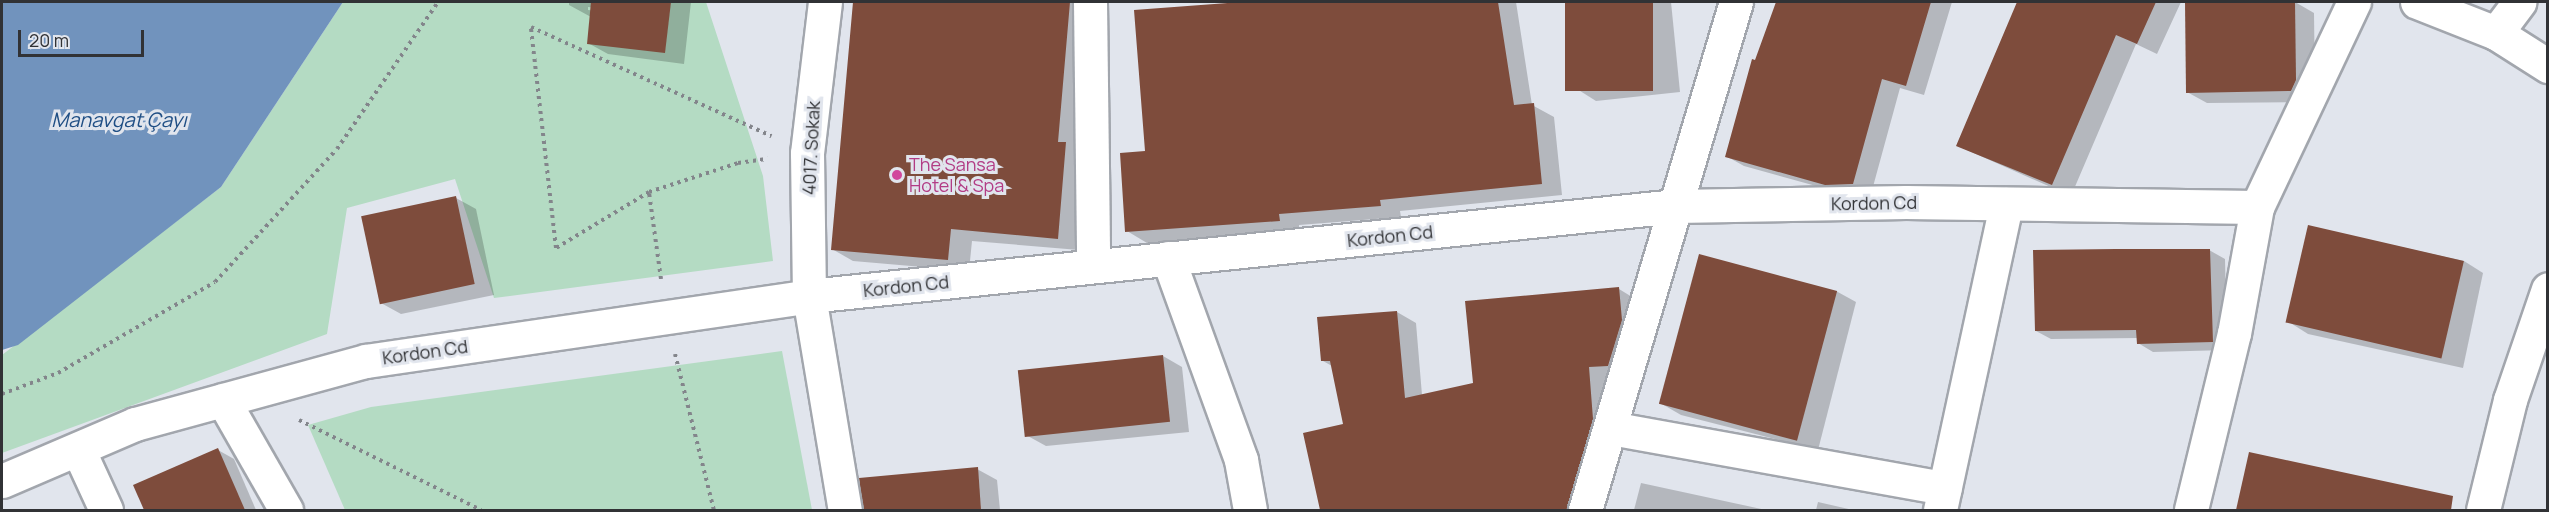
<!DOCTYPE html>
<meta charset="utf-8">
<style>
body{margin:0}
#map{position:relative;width:2549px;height:512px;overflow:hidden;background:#e1e5ed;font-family:Manrope,sans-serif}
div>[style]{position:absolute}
.green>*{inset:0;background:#b4dbc3}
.water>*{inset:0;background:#7193bd}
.shadow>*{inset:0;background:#0003}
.building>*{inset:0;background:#7e4c3c;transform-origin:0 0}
.path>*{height:4px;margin-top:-2px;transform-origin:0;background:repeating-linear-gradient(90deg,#83858b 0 3px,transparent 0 7.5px)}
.roads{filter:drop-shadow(2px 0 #a2a6ad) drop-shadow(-2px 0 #a2a6ad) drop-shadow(0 2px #a2a6ad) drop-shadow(0 -2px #a2a6ad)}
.minor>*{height:33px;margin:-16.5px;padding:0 16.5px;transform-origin:16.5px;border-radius:16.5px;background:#fff}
.dots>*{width:16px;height:16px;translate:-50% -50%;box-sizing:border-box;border:3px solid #e1e5ed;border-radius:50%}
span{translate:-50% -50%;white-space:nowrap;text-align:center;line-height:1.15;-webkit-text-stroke:6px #e1e5ed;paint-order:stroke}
.street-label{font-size:18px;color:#313235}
.hotel-label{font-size:18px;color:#b23c85}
.left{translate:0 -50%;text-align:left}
.water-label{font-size:20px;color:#1f4e84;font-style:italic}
.frame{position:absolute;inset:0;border:3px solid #313235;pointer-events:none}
.scale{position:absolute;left:18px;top:30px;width:126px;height:27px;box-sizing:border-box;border:3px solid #313235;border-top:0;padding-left:8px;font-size:18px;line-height:21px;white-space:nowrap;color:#313235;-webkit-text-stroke:4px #e1e5ed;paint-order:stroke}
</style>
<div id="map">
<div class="green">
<div style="clip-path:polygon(343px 2px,706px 2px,763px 176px,773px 261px,494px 298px,455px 179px,347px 208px,327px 334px,2px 453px,2px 355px,221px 187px)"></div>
<div style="clip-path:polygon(782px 351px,812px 510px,345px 510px,308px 425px,371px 407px)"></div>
</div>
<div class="water">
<div style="clip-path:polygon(2px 2px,343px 2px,221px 187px,18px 345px,2px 350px)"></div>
</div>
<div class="shadow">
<div style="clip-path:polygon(evenodd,569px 2px,691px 2px,684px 64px,608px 54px,588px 43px,591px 17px,569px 5px,569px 2px,588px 7px,598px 8px,598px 11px,588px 10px,588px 7px)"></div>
<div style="clip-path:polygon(855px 2px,1092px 2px,1079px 250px,972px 241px,969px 271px,853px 261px,832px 249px)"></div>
<div style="clip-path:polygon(1227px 2px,1516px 2px,1532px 105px,1554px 117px,1562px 195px,1400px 211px,1401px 217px,1299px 225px,1299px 232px,1147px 243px,1127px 231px,1146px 153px)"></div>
<div style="clip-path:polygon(1567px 2px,1671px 2px,1680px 92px,1596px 101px,1577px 89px)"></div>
<div style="clip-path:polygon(1778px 2px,1952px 2px,1924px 95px,1900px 88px,1871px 194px,1845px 194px,1744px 166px,1726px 156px)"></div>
<div style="clip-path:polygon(2021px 2px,2181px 2px,2157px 54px,2136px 44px,2071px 196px,1958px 146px)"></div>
<div style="clip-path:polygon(2295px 2px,2314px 13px,2315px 92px,2311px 102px,2207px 103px,2187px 92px,2186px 3px)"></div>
<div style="clip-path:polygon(456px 198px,476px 209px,494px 295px,401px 314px,381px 303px)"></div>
<div style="clip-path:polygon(2310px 227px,2464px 261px,2483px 273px,2463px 368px,2308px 334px,2289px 322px)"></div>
<div style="clip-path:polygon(2209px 250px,2225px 259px,2227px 350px,2153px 352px,2138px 343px,2138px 338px,2051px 339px,2036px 331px)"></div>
<div style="clip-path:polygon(1619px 289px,1637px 300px,1587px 510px,1322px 510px,1305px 434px,1345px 425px,1332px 366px,1323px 361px,1397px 312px,1416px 323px,1422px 395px,1474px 385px)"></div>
<div style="clip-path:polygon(1836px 291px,1856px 302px,1818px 450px,1681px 415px,1662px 404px)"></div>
<div style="clip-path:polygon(1163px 356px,1182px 367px,1189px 432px,1046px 446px,1026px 435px)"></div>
<div style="clip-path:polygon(218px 450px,234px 459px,256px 510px,145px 510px,135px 486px)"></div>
<div style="clip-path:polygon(2250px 453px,2424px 498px,2421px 510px,2238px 510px)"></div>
<div style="clip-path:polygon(977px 469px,997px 480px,1000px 510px,864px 510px)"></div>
<div style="clip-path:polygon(1641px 483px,1766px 510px,1634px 510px)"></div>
<div style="clip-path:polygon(1818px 502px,1853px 510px,1816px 510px)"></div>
</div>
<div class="building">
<div style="clip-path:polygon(591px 2px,671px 2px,665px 53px,587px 44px)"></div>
<div style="clip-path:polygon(853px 2px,1070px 2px,1058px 142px,1066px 142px,1058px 239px,951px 229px,948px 260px,831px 250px)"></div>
<div style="clip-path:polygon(1241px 2px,1498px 2px,1514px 105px,1534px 103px,1542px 184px,1380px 200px,1381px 206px,1279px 214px,1280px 221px,1125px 232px,1120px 153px,1145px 151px,1134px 10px)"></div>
<div style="left:1565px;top:2px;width:88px;height:89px"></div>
<div style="clip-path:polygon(1776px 2px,1931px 2px,1906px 86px,1882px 79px,1853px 184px,1825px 185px,1725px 157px,1752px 59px,1755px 60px)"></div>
<div style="clip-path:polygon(2017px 2px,2156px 2px,2137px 44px,2116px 35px,2052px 185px,1956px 146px)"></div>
<div style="clip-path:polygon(2185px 2px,2295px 2px,2296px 80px,2291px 91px,2186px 93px)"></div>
<div style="left:456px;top:196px;width:90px;height:97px;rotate:78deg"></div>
<div style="left:2308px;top:225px;width:160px;height:100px;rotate:13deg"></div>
<div style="clip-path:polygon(2116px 249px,2210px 249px,2213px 342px,2137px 344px,2136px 330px,2035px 331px,2033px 250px)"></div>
<div style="left:1699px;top:254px;width:143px;height:155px;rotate:15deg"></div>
<div style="clip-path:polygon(1619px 287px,1622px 320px,1608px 366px,1589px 367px,1593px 419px,1567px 510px,1320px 510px,1303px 433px,1343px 424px,1330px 361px,1321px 361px,1317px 317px,1397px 311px,1405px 398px,1473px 383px,1465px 301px)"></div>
<div style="left:1163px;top:355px;width:67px;height:146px;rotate:84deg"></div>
<div style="clip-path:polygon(218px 448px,245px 510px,144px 510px,133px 485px)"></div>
<div style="clip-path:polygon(2249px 452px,2453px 496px,2451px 510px,2236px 510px)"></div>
<div style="clip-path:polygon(978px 467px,981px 510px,863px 510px,859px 478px)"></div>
</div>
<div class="path">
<div style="left:649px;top:192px;width:109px;rotate:148.9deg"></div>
<div style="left:556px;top:248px;width:222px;rotate:-96.5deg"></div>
<div style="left:531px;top:27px;width:264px;rotate:24.4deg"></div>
<div style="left:661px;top:279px;width:88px;rotate:-97.9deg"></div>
<div style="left:649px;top:192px;width:94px;rotate:-18deg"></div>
<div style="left:738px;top:163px;width:30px;rotate:-8deg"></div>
<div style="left:675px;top:354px;width:161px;rotate:76deg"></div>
<div style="left:2px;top:394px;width:60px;rotate:-20.6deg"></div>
<div style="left:58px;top:373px;width:181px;rotate:-30.1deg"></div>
<div style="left:215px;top:282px;width:180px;rotate:-47.5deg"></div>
<div style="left:337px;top:149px;width:178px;rotate:-55.5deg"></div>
<div style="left:299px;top:420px;width:203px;rotate:26.3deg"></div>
</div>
<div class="roads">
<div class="minor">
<div style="left:825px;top:2px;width:152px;rotate:96.8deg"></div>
<div style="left:807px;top:153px;width:143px;rotate:89.2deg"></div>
<div style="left:809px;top:296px;width:217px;rotate:80.5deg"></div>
<div style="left:1090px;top:2px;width:264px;rotate:89.3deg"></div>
<div style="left:2417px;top:2px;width:85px;rotate:21.4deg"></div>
<div style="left:2496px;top:33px;width:62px;rotate:32.4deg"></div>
<div style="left:2496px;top:33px;width:39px;rotate:-53deg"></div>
<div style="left:2257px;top:207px;width:227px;rotate:-64.7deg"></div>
<div style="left:1168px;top:258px;width:215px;rotate:70.1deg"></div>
<div style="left:1241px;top:460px;width:51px;rotate:79.8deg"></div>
<div style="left:223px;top:400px;width:127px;rotate:60.2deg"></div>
<div style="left:1610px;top:428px;width:340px;rotate:10.2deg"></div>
<div style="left:78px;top:449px;width:67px;rotate:65.3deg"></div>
<div style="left:2px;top:481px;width:145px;rotate:-23.2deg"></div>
<div style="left:135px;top:424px;width:239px;rotate:-15.3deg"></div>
<div style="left:366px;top:361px;width:448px;rotate:-8.3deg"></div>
<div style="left:809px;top:296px;width:872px;rotate:-5.93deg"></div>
<div style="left:1676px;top:206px;width:230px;rotate:-1deg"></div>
<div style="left:1906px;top:202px;width:351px;rotate:0.8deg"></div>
<div style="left:2257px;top:207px;width:128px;rotate:100.3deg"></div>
<div style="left:2234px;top:333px;width:182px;rotate:103.7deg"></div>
<div style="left:1585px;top:510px;width:530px;rotate:-73.45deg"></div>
<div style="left:1940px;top:510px;width:313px;rotate:-77.8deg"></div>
<div style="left:2483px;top:510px;width:113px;rotate:-76.2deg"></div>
<div style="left:2510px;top:400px;width:117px;rotate:-71.1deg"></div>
</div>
</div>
<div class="dots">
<div style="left:897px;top:175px;background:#d1479c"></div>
</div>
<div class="street-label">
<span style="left:811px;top:148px;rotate:-87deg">4017. Sokak</span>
<span style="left:1874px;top:203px;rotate:-1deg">Kordon Cd</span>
<span style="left:1390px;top:236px;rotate:-6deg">Kordon Cd</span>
<span style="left:906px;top:286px;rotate:-6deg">Kordon Cd</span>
<span style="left:425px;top:352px;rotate:-8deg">Kordon Cd</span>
</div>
<div class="hotel-label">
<span class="left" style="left:909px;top:175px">The Sansa<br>Hotel &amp; Spa</span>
</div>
<div class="water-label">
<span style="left:119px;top:119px">Manavgat Çayı</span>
</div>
<div class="frame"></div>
<div class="scale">20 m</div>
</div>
